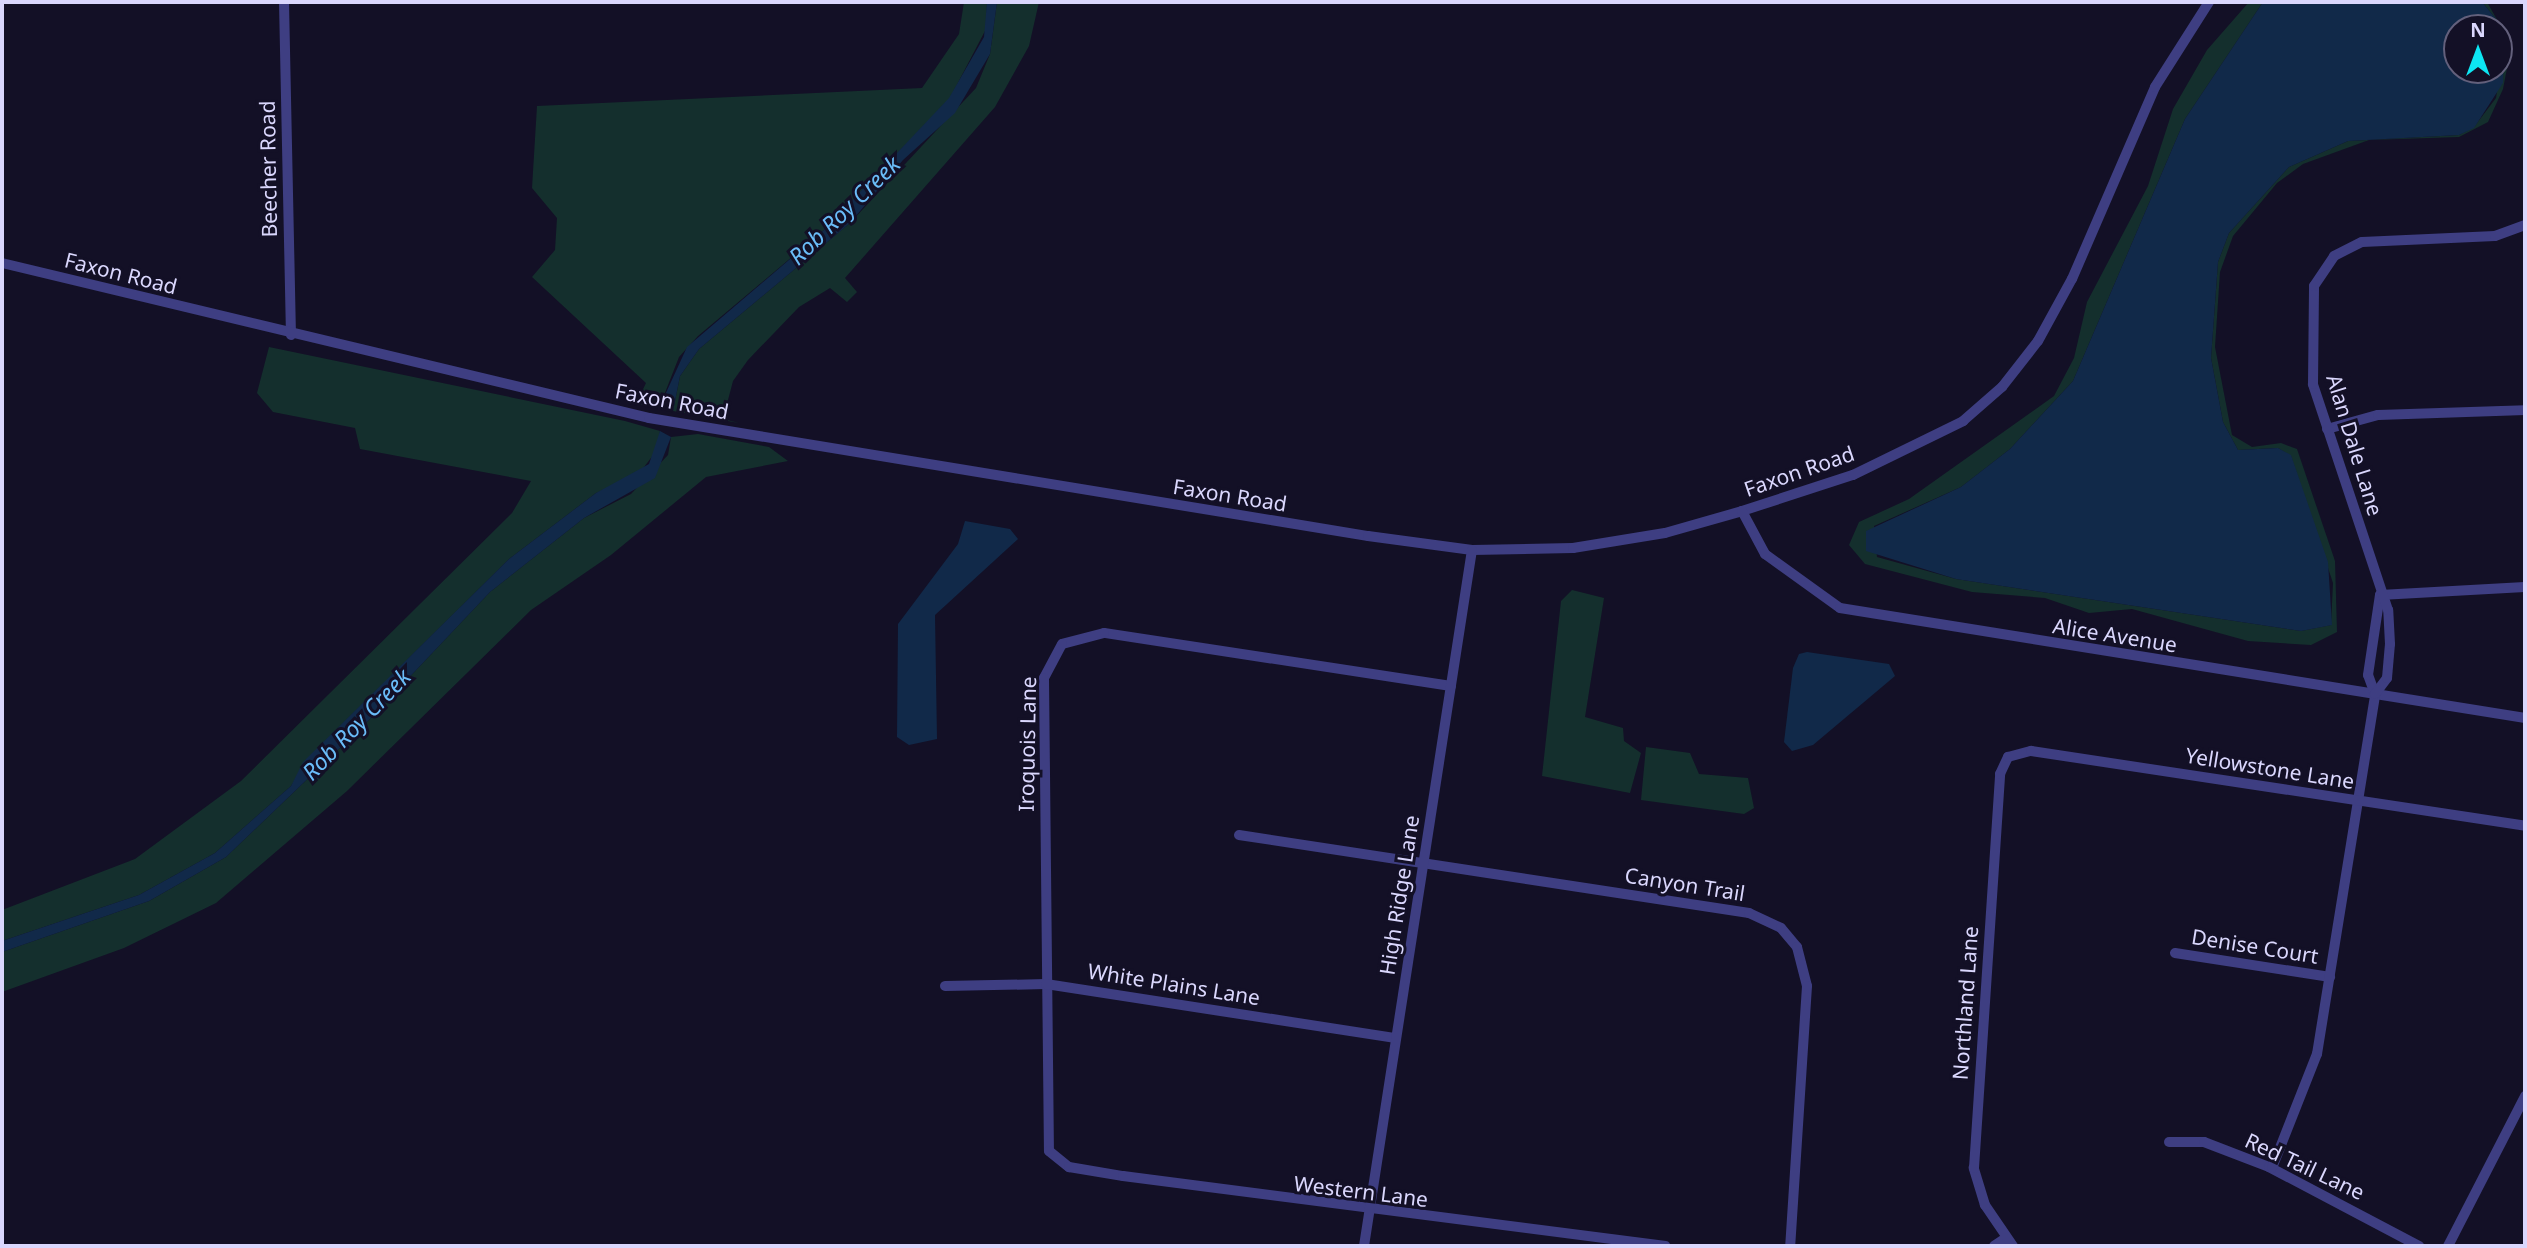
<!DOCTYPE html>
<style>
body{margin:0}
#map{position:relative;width:2527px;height:1248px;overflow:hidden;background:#131026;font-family:"Noto Sans",sans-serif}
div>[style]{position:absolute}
.green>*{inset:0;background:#142f2d}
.water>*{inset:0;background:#112949}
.minor>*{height:10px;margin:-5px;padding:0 5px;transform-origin:5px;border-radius:5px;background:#3e3e82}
span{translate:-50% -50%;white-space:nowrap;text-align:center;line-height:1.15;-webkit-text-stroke:6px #131026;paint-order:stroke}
.street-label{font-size:21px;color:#dad7fd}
.water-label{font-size:23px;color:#6abcf8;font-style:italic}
.frame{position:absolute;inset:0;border:4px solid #dad7fd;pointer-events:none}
.north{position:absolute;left:2443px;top:14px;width:70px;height:70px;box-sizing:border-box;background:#131026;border:2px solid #63607c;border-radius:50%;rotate:0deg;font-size:19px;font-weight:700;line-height:28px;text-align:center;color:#dad7fd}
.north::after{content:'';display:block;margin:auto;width:24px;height:32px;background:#0de6f3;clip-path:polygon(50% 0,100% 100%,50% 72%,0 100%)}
</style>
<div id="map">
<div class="green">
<div style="clip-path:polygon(964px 2px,987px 2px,986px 29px,950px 98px,824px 230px,698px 336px,679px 357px,659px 408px,636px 404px,646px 383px,532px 277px,555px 250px,557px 218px,532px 188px,537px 106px,922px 88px,959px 34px)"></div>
<div style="clip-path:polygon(997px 2px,1039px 2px,1029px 46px,995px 107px,845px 278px,857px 292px,847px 302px,830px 288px,799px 307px,748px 360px,733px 381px,723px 419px,739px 423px,673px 411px,680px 376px,699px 349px,850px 223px,976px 88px,990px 54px)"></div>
<div style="clip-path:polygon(2249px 2px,2263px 2px,2185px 119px,2073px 381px,2010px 449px,1961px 487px,1874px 526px,1877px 557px,1956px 579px,2301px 631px,2331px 625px,2333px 583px,2291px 456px,2278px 448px,2238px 450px,2223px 422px,2211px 358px,2218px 262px,2229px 233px,2289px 167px,2348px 141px,2459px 135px,2474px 127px,2496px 98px,2504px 44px,2496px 19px,2482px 2px,2487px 2px,2504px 32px,2508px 63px,2503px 89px,2488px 122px,2459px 137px,2369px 140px,2303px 164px,2277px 183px,2233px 236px,2220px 272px,2215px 347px,2232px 435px,2252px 447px,2281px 443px,2297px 449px,2335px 561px,2337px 632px,2311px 645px,2248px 641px,2132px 609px,2089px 613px,2045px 598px,1972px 592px,1865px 564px,1849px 545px,1859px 522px,1909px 499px,2054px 396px,2074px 358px,2087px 302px,2148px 186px,2173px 109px,2207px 50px)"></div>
<div style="clip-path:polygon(269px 347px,625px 421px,660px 431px,657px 450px,638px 475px,596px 493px,509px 559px,309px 757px,291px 786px,215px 853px,139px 895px,2px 941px,2px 910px,135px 859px,241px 781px,512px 513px,531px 481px,360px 449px,355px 428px,273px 412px,257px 393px)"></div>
<div style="clip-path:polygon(698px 434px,769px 447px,788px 461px,706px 477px,611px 555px,531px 610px,347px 791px,216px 903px,124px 948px,2px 992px,2px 952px,149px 901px,226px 857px,367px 722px,490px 592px,584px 518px,631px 494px,668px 455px,671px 437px)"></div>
<div style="clip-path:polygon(1572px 590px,1604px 598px,1585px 717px,1623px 728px,1624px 741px,1641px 753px,1630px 793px,1542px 776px,1561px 601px)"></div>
<div style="clip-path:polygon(1646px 747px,1690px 753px,1699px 774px,1748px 778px,1754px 808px,1744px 814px,1641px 800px)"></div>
</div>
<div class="water">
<div style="clip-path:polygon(987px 2px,997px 2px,990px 54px,955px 113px,903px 160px,850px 223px,699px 349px,680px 376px,673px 411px,659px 408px,687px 347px,824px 230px,949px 98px,984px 37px)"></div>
<div style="clip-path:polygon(evenodd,2263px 2px,2482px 2px,2496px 19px,2504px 44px,2503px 83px,2474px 128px,2459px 135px,2348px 141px,2289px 167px,2229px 233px,2218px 262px,2211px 358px,2223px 422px,2238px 450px,2278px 448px,2291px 455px,2328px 562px,2332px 625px,2301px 631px,1956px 579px,1866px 551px,1866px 531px,1961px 487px,2010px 449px,2073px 381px,2185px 119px,2263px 2px,2457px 28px,2499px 28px,2499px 70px,2457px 70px,2457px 28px)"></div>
<div style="clip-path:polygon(660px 431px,671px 437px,655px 478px,584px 518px,490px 592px,367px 722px,226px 857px,149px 901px,2px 952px,2px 941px,139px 895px,215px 853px,291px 786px,303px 762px,509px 559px,596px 493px,649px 464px)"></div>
<div style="clip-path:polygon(965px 521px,1010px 529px,1018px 539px,935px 615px,937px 739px,909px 745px,897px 737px,898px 624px,958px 544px)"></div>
<div style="clip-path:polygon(1807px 652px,1889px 664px,1895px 676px,1813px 745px,1792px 751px,1784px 742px,1793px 668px,1799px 654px)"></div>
</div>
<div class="minor">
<div style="left:284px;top:2px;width:333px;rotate:88.8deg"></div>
<div style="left:2px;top:263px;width:665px;rotate:13.47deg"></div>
<div style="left:649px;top:418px;width:729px;rotate:9.32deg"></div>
<div style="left:1368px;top:536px;width:105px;rotate:7.7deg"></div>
<div style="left:1472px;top:550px;width:101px;rotate:-1.1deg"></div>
<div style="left:1573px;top:548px;width:93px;rotate:-9.3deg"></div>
<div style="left:1665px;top:533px;width:80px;rotate:-15.9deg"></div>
<div style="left:1742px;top:511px;width:117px;rotate:-18deg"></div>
<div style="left:1853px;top:475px;width:123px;rotate:-26.1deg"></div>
<div style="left:1963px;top:421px;width:52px;rotate:-41.1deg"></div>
<div style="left:2002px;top:387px;width:58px;rotate:-52deg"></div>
<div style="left:2038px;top:341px;width:71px;rotate:-61.3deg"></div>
<div style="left:2072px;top:279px;width:209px;rotate:-66.6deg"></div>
<div style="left:2155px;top:87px;width:101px;rotate:-57.6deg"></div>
<div style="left:2327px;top:429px;width:53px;rotate:-15.4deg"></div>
<div style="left:2378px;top:415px;width:147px;rotate:-1.9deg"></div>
<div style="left:1742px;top:511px;width:49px;rotate:61.9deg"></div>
<div style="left:1765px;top:554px;width:92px;rotate:35.8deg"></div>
<div style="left:1840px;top:608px;width:694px;rotate:9.12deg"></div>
<div style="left:2380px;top:595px;width:145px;rotate:-3.2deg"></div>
<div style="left:1451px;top:686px;width:351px;rotate:-171.3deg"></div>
<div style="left:1104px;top:633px;width:43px;rotate:165.3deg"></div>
<div style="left:1062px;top:644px;width:38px;rotate:118deg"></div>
<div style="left:1044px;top:678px;width:473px;rotate:89.4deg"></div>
<div style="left:1049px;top:1151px;width:26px;rotate:39deg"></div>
<div style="left:1069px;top:1167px;width:55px;rotate:9.5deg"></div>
<div style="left:1123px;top:1176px;width:547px;rotate:7.35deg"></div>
<div style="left:2375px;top:694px;width:20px;rotate:-110deg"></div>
<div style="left:2368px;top:675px;width:81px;rotate:-81.5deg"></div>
<div style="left:1239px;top:835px;width:516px;rotate:8.7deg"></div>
<div style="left:1749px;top:913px;width:35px;rotate:25deg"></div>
<div style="left:1781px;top:928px;width:25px;rotate:50deg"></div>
<div style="left:1797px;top:947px;width:40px;rotate:75.6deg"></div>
<div style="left:1807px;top:986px;width:261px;rotate:93.7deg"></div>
<div style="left:2175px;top:953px;width:157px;rotate:8.8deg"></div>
<div style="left:945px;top:986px;width:101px;rotate:-1.1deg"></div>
<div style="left:1046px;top:984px;width:354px;rotate:8.8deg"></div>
<div style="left:2169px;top:1142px;width:35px"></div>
<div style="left:2204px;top:1142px;width:70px;rotate:21deg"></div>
<div style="left:2269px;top:1167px;width:170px;rotate:27.8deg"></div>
<div style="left:2272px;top:1168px;width:123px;rotate:-68.5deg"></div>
<div style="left:2317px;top:1054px;width:365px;rotate:-80.8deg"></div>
<div style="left:2375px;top:694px;width:20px;rotate:-53deg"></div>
<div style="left:2387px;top:678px;width:34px;rotate:-85deg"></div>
<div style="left:2390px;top:644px;width:34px;rotate:-93deg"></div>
<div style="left:2388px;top:610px;width:238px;rotate:-108.4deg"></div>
<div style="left:2313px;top:384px;width:98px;rotate:-89.4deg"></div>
<div style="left:2314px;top:286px;width:36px;rotate:-56deg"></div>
<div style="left:2334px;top:256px;width:31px;rotate:-27deg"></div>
<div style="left:2362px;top:242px;width:133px;rotate:-2.6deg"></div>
<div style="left:2495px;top:236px;width:32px;rotate:-20deg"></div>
<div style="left:1364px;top:1246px;width:704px;rotate:-81.18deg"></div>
<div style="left:1994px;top:1246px;width:14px;rotate:-34deg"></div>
<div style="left:2013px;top:1246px;width:50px;rotate:-124.3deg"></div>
<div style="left:1985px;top:1205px;width:39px;rotate:-107deg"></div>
<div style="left:1974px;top:1168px;width:395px;rotate:-86.2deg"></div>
<div style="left:2000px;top:774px;width:19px;rotate:-65deg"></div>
<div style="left:2008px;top:757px;width:24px;rotate:-15deg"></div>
<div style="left:2031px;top:751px;width:500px;rotate:8.6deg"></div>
<div style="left:2448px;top:1246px;width:169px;rotate:-62.8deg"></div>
</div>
<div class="street-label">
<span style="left:268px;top:169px;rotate:-91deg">Beecher Road</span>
<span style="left:121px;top:273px;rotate:14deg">Faxon Road</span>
<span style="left:672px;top:401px;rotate:11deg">Faxon Road</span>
<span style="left:2355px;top:445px;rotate:73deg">Alan Dale Lane</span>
<span style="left:1799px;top:471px;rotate:-19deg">Faxon Road</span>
<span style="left:1230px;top:495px;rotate:9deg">Faxon Road</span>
<span style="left:2115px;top:635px;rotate:9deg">Alice Avenue</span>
<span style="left:1027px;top:744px;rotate:-89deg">Iroquois Lane</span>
<span style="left:2270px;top:768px;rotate:9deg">Yellowstone Lane</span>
<span style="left:1685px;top:884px;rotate:9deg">Canyon Trail</span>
<span style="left:1399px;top:895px;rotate:-81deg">High Ridge Lane</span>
<span style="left:2255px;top:946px;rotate:9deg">Denise Court</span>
<span style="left:1174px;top:984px;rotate:9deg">White Plains Lane</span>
<span style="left:1965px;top:1003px;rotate:-86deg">Northland Lane</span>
<span style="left:2305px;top:1166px;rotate:25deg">Red Tail Lane</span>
<span style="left:1361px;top:1191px;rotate:7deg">Western Lane</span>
</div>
<div class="water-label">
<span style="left:844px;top:210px;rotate:-44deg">Rob Roy Creek</span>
<span style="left:356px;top:724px;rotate:-46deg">Rob Roy Creek</span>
</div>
<div class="frame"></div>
<div class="north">N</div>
</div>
